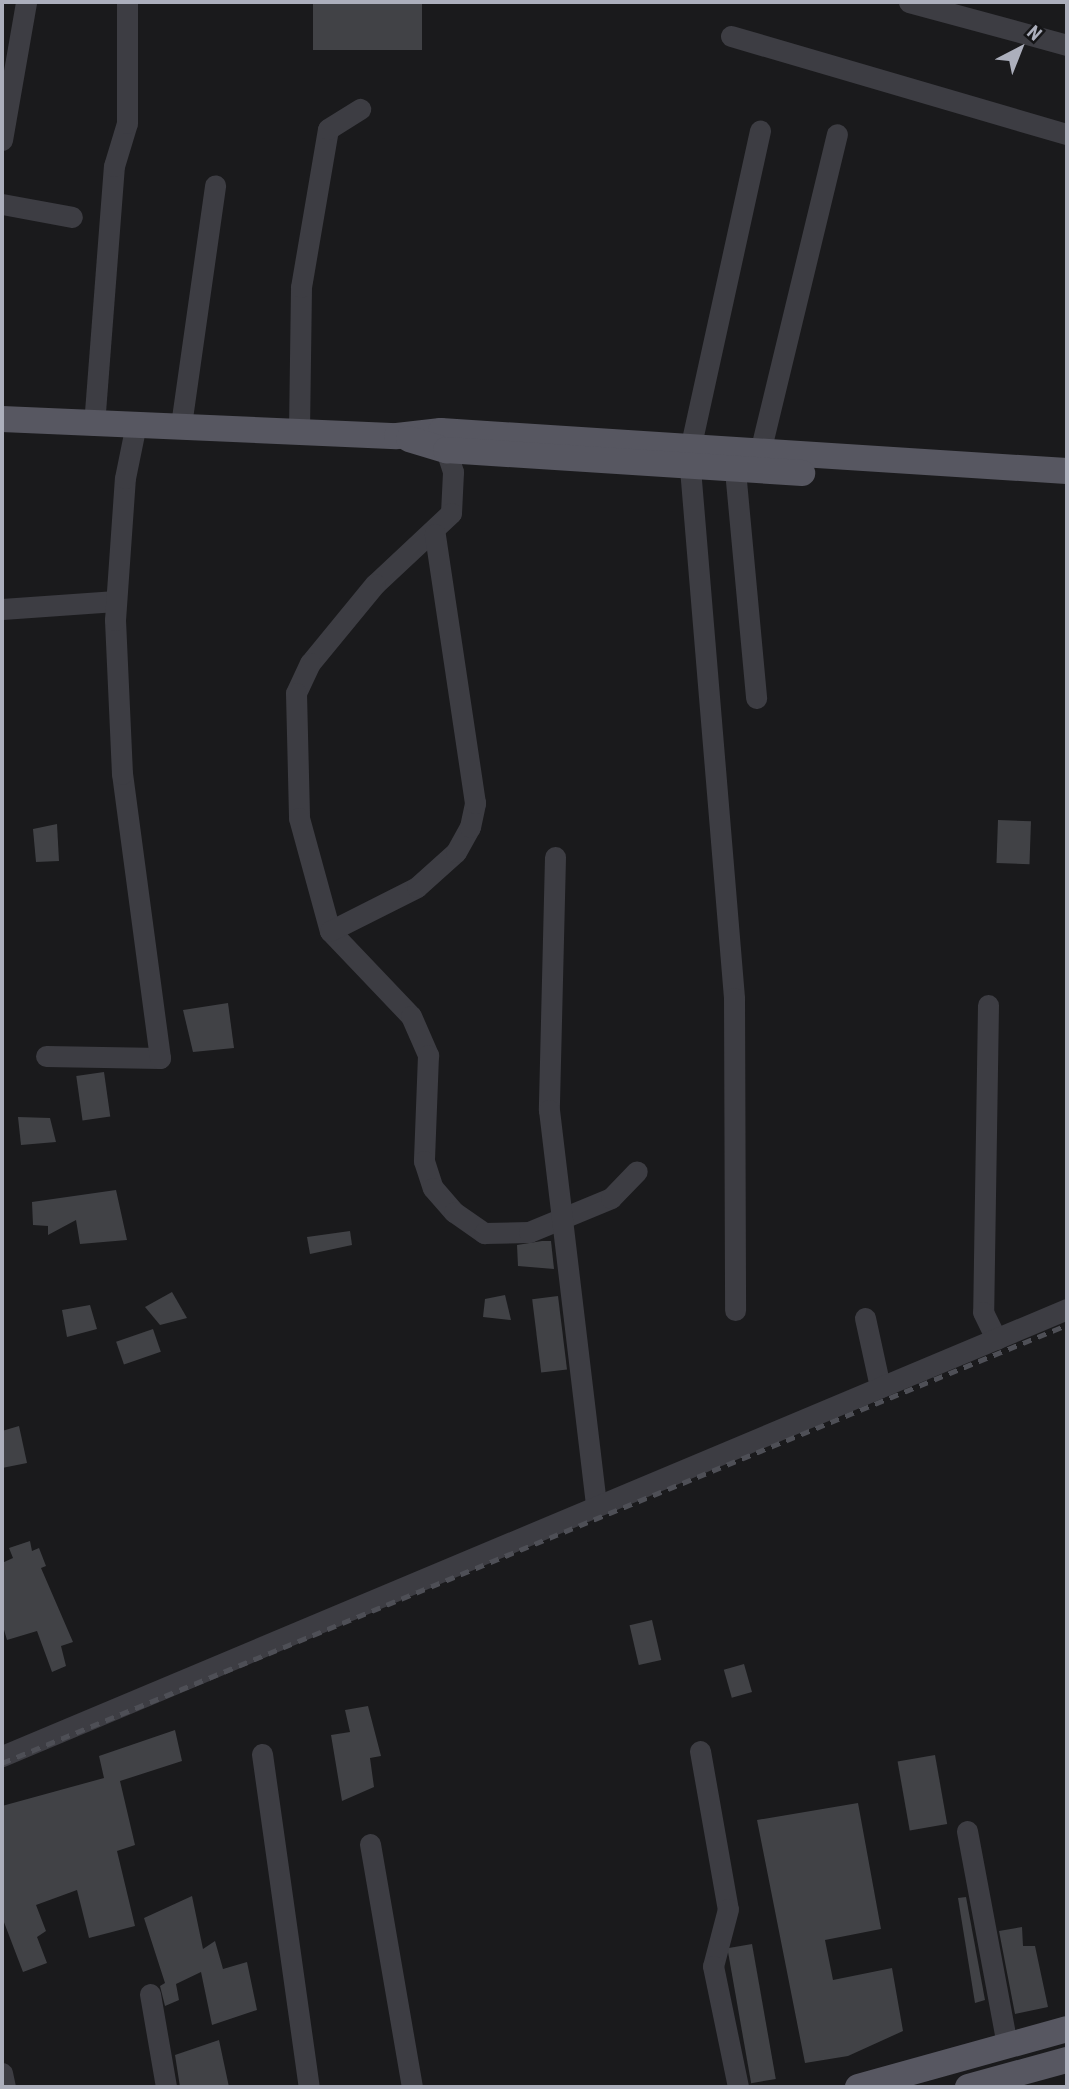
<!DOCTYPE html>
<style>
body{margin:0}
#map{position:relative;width:1069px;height:2089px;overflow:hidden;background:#1a1a1c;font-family:"Roboto Condensed",sans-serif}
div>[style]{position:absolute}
.building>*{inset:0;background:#414246;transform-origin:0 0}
.minor>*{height:21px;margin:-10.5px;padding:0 10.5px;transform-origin:10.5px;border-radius:10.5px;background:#3d3d43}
.major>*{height:26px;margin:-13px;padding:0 13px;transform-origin:13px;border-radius:13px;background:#575761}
.rail>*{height:5px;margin-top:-2.5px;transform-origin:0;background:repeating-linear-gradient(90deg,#4e4f56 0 9px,transparent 0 16px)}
span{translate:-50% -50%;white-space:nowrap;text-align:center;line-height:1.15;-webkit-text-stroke:7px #151517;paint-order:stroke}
.frame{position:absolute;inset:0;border:4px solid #acafbc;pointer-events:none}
.north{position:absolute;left:985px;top:14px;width:70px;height:70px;-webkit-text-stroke:5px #151517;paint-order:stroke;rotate:42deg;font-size:19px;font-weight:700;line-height:28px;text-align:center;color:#acafbc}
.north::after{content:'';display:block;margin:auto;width:24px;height:32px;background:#acafbc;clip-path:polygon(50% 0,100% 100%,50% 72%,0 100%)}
</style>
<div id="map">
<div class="building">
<div style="left:313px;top:2px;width:109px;height:48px"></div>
<div style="left:998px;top:820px;width:33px;height:43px;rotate:2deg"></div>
<div style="clip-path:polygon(57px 824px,59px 861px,36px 862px,33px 829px)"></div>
<div style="clip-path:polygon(228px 1003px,234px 1048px,193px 1052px,183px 1010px)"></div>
<div style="left:104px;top:1072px;width:45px;height:28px;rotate:82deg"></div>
<div style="clip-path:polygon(18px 1117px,50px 1118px,56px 1142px,21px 1145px)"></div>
<div style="clip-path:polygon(116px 1190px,127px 1240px,80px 1244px,76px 1220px,48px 1235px,48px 1226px,33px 1225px,32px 1202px)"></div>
<div style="clip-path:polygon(350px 1231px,352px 1245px,310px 1254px,307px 1237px)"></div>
<div style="clip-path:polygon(542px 1241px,551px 1241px,554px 1269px,518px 1266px,517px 1245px)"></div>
<div style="clip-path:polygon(172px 1292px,187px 1318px,160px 1325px,145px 1307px)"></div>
<div style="clip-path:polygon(505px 1295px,511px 1320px,483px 1317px,485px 1299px)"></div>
<div style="left:558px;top:1296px;width:74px;height:26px;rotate:83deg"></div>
<div style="clip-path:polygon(90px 1305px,97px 1329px,67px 1337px,62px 1310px)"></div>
<div style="left:153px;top:1329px;width:24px;height:39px;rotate:71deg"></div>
<div style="clip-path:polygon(19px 1426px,27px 1463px,2px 1468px,2px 1431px)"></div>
<div style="clip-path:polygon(30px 1541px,32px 1551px,39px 1548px,46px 1566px,41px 1568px,73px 1642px,61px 1646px,66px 1666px,52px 1672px,37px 1631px,7px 1640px,2px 1623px,2px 1563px,13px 1558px,9px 1548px)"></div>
<div style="left:652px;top:1620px;width:41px;height:23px;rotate:77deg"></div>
<div style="left:744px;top:1664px;width:29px;height:21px;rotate:74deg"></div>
<div style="clip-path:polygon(368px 1706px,381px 1756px,370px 1758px,374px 1787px,342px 1801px,331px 1735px,350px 1732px,345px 1710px)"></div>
<div style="clip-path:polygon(175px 1730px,182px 1761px,120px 1781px,135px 1845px,117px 1851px,135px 1926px,89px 1938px,77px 1890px,36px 1905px,46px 1931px,37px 1937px,47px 1963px,23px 1972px,2px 1917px,2px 1806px,104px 1778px,99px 1756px)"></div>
<div style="left:935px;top:1755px;width:70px;height:38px;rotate:80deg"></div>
<div style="clip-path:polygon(858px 1803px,881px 1929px,825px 1940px,833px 1980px,892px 1968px,903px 2031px,848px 2056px,805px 2063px,757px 1820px)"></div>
<div style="clip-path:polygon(192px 1896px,203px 1949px,215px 1941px,223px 1969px,247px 1962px,257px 2010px,212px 2025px,201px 1972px,176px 1984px,179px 2000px,165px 2006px,160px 1986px,165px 1983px,144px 1918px)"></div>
<div style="clip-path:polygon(966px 1897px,985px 2000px,975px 2003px,958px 1898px)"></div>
<div style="clip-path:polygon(1022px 1927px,1023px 1946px,1035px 1946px,1048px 2007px,1015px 2014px,999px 1931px)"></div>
<div style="left:752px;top:1944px;width:137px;height:25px;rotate:80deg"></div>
<div style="clip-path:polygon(219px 2040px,229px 2087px,180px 2087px,175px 2055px)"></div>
</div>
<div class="minor">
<div style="left:909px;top:2px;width:164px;rotate:15.2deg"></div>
<div style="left:731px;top:36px;width:350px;rotate:16.3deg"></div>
<div style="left:2px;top:140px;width:140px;rotate:-80.1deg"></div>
<div style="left:2px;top:204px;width:71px;rotate:10.5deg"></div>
<div style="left:94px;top:425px;width:260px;rotate:-85.6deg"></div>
<div style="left:114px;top:166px;width:45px;rotate:-73.2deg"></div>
<div style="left:127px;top:123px;width:121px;rotate:-90deg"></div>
<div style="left:181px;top:425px;width:242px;rotate:-81.9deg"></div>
<div style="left:299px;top:430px;width:143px;rotate:-89.2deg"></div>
<div style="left:301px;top:287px;width:160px;rotate:-80.3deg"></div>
<div style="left:328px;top:129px;width:38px;rotate:-32deg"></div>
<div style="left:690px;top:449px;width:326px;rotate:-77.6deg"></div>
<div style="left:446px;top:450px;width:23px;rotate:72deg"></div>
<div style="left:453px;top:472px;width:41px;rotate:92.8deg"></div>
<div style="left:451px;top:513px;width:104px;rotate:136.9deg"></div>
<div style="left:375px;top:584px;width:102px;rotate:129.4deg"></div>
<div style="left:310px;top:663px;width:33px;rotate:115deg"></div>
<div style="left:296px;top:693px;width:125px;rotate:88.6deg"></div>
<div style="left:299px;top:818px;width:117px;rotate:74.7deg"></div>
<div style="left:330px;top:931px;width:117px;rotate:46.4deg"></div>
<div style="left:411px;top:1016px;width:43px;rotate:66.4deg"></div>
<div style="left:428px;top:1055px;width:106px;rotate:92.2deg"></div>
<div style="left:424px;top:1161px;width:28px;rotate:72deg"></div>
<div style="left:433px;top:1188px;width:32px;rotate:49deg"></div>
<div style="left:454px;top:1212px;width:37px;rotate:35deg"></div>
<div style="left:484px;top:1233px;width:45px;rotate:-1.3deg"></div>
<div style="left:529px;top:1232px;width:89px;rotate:-22.5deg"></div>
<div style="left:611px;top:1198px;width:37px;rotate:-46deg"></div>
<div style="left:760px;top:452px;width:327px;rotate:-76.4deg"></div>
<div style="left:690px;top:468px;width:532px;rotate:85.25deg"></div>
<div style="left:734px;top:998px;width:312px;rotate:89.8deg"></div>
<div style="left:735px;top:470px;width:229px;rotate:84.7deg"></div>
<div style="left:2px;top:609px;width:114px;rotate:-4deg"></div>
<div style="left:555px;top:857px;width:253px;rotate:91.4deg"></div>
<div style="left:549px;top:1110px;width:396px;rotate:83.2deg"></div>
<div style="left:330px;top:931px;width:97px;rotate:-26.8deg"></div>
<div style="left:417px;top:887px;width:52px;rotate:-41.9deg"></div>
<div style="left:456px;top:852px;width:29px;rotate:-61deg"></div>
<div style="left:470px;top:827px;width:25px;rotate:-78deg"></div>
<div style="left:475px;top:803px;width:272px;rotate:-98.5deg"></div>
<div style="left:988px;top:1005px;width:307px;rotate:90.9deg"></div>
<div style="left:983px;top:1312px;width:30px;rotate:64deg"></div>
<div style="left:46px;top:1056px;width:114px;rotate:1deg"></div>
<div style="left:160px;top:1058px;width:287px;rotate:-97.6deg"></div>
<div style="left:122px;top:774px;width:154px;rotate:-92.6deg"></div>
<div style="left:115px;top:620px;width:142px;rotate:-86deg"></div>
<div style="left:125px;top:478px;width:55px;rotate:-78.5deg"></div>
<div style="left:865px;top:1318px;width:71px;rotate:77.7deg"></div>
<div style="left:700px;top:1751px;width:160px;rotate:80deg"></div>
<div style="left:728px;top:1909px;width:59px;rotate:104.7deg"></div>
<div style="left:713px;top:1966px;width:124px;rotate:78.3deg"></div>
<div style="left:262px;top:1754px;width:336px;rotate:82deg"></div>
<div style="left:2px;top:1756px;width:1155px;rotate:-22.77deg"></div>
<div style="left:967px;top:1831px;width:217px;rotate:79.4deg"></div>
<div style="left:370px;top:1844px;width:247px;rotate:80.2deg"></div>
<div style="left:150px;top:1994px;width:94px;rotate:80.2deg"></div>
<div style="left:2px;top:2073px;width:14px;rotate:78deg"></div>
</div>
<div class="major">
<div style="left:2px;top:419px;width:395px;rotate:2.5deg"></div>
<div style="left:397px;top:436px;width:44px;rotate:-6.5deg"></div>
<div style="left:441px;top:431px;width:627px;rotate:3.66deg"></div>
<div style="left:409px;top:439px;width:39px;rotate:17deg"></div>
<div style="left:446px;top:450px;width:357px;rotate:3.7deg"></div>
<div style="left:858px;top:2087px;width:217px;rotate:-15.5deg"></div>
<div style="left:968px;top:2087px;width:103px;rotate:-15.3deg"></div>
</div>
<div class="rail">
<div style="left:2px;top:1763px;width:1152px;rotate:-22.36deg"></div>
</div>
<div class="frame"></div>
<div class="north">N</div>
</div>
